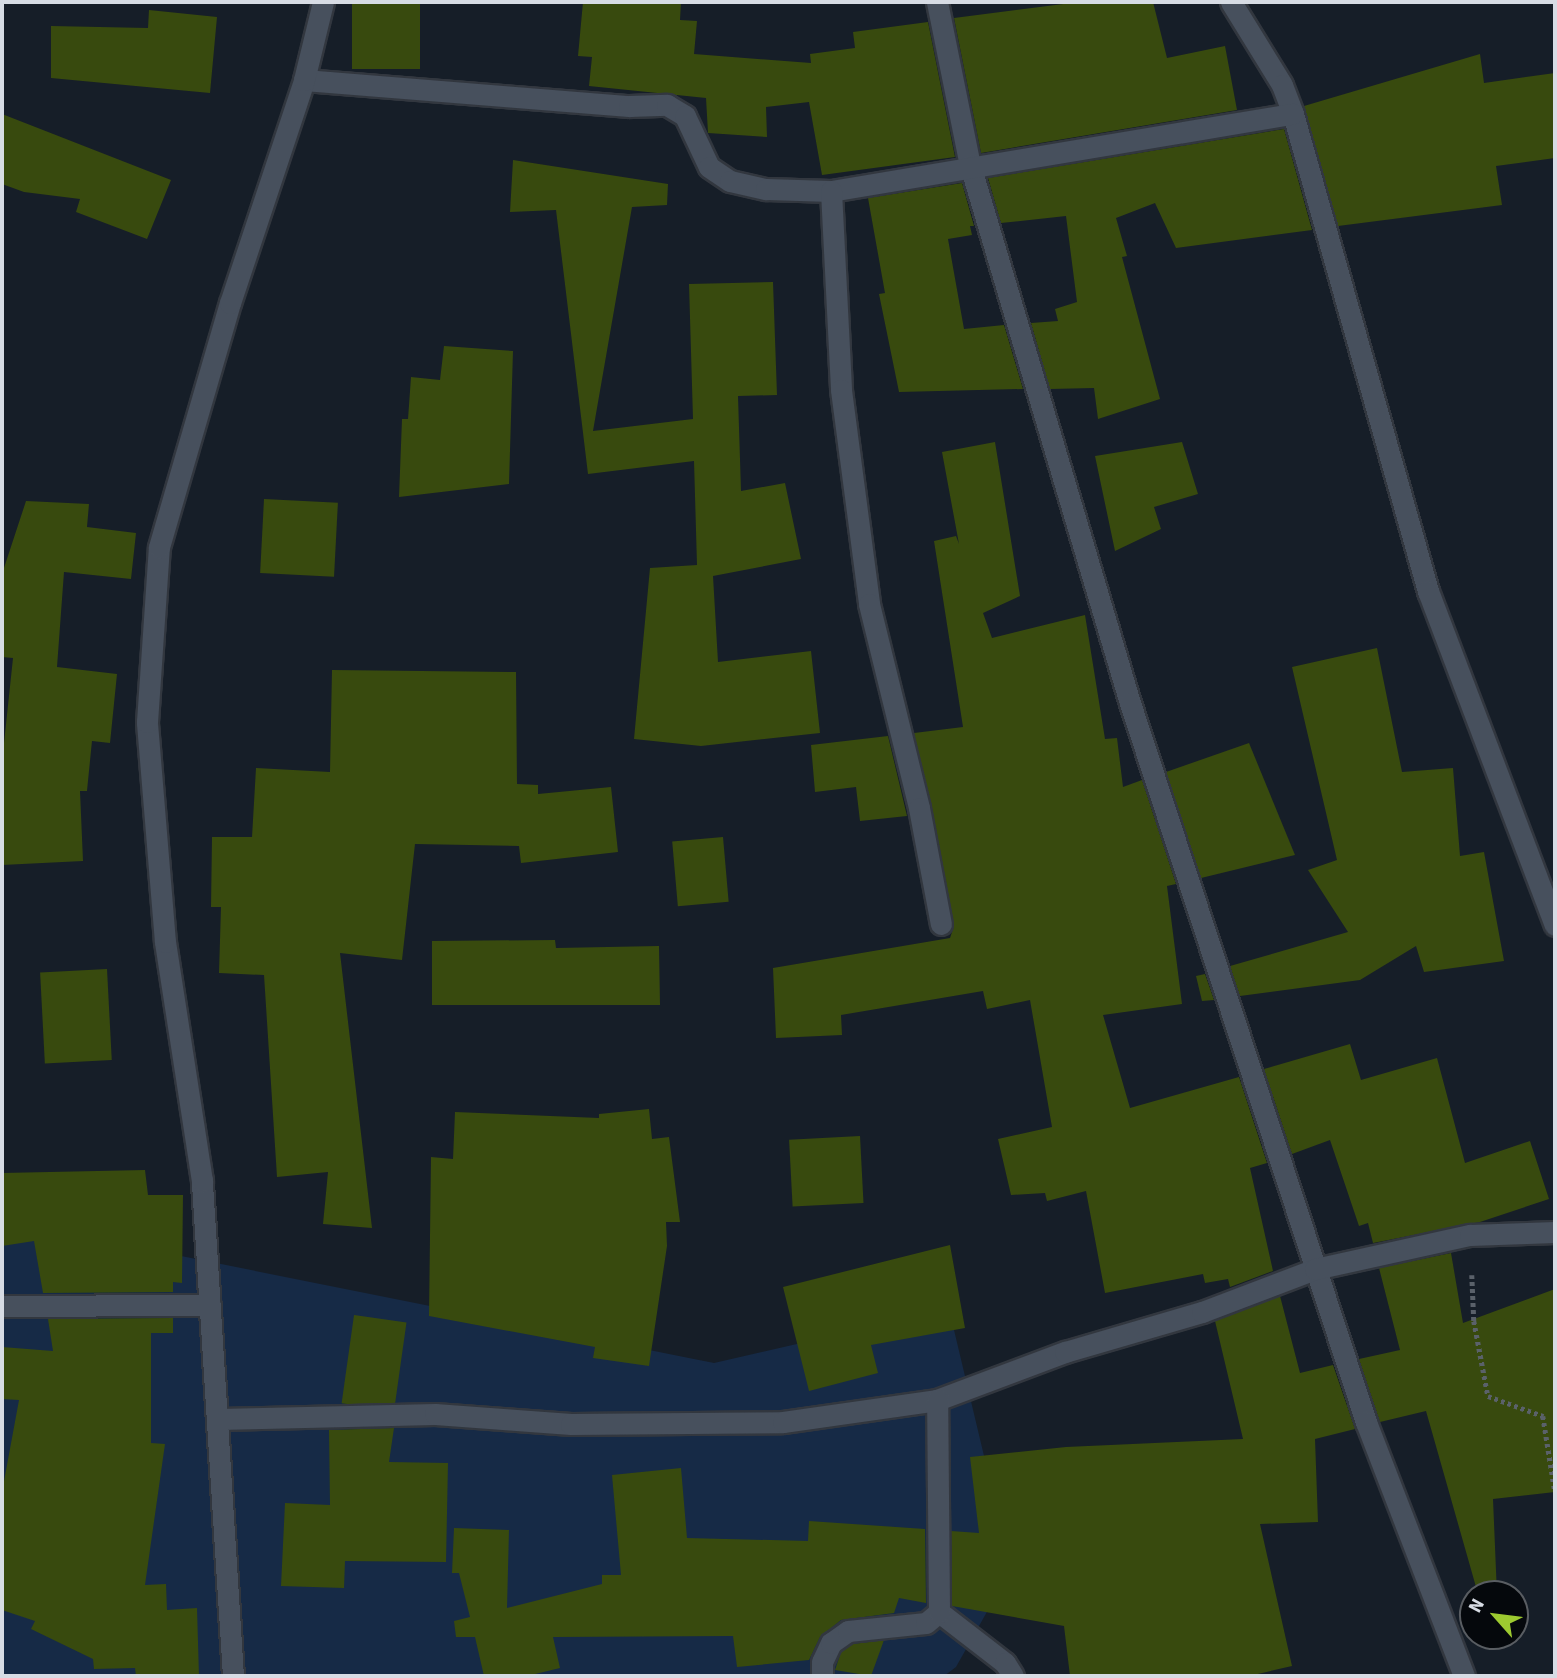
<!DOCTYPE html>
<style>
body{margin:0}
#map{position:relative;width:1557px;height:1678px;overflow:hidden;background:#161e28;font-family:"Source Sans 3",sans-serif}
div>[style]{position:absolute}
.green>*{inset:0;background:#162a46}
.building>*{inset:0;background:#384a0e;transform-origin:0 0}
.path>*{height:4.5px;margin-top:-2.25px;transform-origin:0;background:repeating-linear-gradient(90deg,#5a616a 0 3.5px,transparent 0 7px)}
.roads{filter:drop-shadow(2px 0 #32373f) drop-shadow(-2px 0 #32373f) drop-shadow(0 2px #32373f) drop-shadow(0 -2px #32373f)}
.minor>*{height:21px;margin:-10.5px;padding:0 10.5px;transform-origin:10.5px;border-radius:10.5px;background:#47505d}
span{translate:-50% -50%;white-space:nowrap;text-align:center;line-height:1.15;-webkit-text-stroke:5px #05080c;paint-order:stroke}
.frame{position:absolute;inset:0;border:4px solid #d7dce4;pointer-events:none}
.north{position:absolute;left:1459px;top:1580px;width:70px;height:70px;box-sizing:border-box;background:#05080c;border:2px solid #595d62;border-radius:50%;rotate:298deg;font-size:19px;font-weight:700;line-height:28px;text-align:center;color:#d7dce4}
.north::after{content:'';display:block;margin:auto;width:24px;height:32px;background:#9dca30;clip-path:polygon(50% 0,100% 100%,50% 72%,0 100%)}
</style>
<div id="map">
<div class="green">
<div style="clip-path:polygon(2px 1237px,141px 1248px,714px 1363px,949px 1309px,1011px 1569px,956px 1667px,944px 1676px,2px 1676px)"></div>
</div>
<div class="building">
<div style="left:352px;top:2px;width:68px;height:67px"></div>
<div style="clip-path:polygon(583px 2px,681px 2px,680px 20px,697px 21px,694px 54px,811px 63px,810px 54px,855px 48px,853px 32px,928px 22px,955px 157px,822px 175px,809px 102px,766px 107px,767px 137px,708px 133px,706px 98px,589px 86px,592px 57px,578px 56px)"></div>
<div style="clip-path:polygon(1079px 2px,1153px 2px,1167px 58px,1225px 46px,1237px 110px,981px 153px,954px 18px)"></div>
<div style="clip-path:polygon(149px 10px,217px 17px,210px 93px,51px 78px,51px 26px,148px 28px)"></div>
<div style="clip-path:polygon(1480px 54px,1484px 83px,1555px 73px,1555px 158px,1496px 166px,1502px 205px,1338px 226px,1304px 106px)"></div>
<div style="clip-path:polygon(2px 114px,171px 180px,147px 239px,76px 212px,80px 199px,24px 192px,2px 184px)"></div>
<div style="clip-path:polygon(1284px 129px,1312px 230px,1176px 248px,1155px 203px,1116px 218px,1127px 256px,1122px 257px,1160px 399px,1098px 419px,1094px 388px,1050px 389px,1031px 323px,1058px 321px,1055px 309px,1077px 302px,1066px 216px,1001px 223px,988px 178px)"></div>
<div style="clip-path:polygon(513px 160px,668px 184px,667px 205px,632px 207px,593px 431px,693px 419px,689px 284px,773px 282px,777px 395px,738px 396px,741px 491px,785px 483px,801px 559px,713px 576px,718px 662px,811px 651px,820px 733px,701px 746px,634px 739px,650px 568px,697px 565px,694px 461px,588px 474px,556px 210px,510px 212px)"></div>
<div style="clip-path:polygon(962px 183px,974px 226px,970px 226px,972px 235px,948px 239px,964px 329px,1004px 325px,1023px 389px,899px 392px,879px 294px,885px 293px,868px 198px)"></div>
<div style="clip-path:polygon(444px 346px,513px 351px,509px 484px,399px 497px,402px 419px,408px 419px,411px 377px,440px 380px)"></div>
<div style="clip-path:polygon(995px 442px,1020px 596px,983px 613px,992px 638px,1085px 615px,1105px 739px,1117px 738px,1123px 787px,1142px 780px,1176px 884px,1167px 886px,1182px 1004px,1103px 1015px,1130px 1108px,1239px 1077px,1267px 1163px,1250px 1168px,1273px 1271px,1230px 1287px,1228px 1279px,1205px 1283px,1203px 1274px,1105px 1293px,1086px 1191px,1047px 1201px,1045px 1193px,1011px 1195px,998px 1139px,1052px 1127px,1030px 1000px,987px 1009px,983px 991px,841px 1015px,842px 1035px,776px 1038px,773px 968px,950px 938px,953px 929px,914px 733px,963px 727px,934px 541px,956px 536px,959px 544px,942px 452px)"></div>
<div style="clip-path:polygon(1182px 442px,1198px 494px,1154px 507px,1161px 529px,1115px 551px,1095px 456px)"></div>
<div style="left:264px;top:499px;width:74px;height:74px;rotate:3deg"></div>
<div style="clip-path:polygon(26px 501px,89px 504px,87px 527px,136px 533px,131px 579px,64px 572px,57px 667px,117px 674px,110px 743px,92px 741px,87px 791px,80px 791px,83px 861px,2px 865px,2px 762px,13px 658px,2px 657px,2px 574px)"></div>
<div style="clip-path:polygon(1377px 648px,1402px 772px,1453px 768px,1460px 856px,1484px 852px,1504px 961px,1424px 972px,1416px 946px,1360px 980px,1240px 996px,1230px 966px,1348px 932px,1308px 870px,1337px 860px,1292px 667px)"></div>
<div style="clip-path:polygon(332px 670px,516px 672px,517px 784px,538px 785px,538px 794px,611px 787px,618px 852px,521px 863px,519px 846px,415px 844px,402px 960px,340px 953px,372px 1228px,323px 1224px,328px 1172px,277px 1177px,264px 975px,219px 973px,221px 907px,211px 907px,212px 837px,252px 837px,256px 768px,330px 772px)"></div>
<div style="clip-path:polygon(888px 736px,907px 816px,860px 821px,856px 787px,815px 792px,811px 745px)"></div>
<div style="clip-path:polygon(1249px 743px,1295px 855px,1201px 878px,1166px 772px)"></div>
<div style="left:723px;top:837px;width:65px;height:51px;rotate:85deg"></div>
<div style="clip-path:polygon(555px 940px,556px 948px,659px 946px,660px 1005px,432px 1005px,432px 941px)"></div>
<div style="left:107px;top:969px;width:91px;height:67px;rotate:87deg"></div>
<div style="clip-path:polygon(1205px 974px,1214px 1000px,1202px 1001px,1196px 976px)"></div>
<div style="clip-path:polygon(1350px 1044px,1361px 1080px,1437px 1058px,1465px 1163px,1530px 1141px,1549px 1199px,1480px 1222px,1373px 1243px,1368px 1223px,1359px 1226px,1330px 1140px,1292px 1154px,1264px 1069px)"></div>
<div style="clip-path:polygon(649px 1109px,652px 1139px,669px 1137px,680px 1222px,666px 1222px,667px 1246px,649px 1366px,593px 1358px,595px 1347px,429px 1316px,431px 1157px,453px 1159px,455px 1112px,599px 1118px,599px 1114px)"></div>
<div style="left:860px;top:1136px;width:67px;height:71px;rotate:87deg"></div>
<div style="clip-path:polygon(145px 1170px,148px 1195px,183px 1195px,182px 1283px,173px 1282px,173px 1292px,43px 1293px,34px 1241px,2px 1246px,2px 1173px)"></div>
<div style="clip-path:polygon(950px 1245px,965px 1328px,871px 1345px,878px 1373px,809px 1391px,783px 1287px)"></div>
<div style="clip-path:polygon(1451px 1253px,1463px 1323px,1555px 1289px,1555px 1492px,1493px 1499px,1497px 1594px,1478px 1594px,1426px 1411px,1380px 1422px,1359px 1359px,1400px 1350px,1379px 1268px)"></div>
<div style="clip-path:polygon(1280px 1296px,1300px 1373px,1333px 1365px,1355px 1429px,1315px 1439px,1318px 1522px,1260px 1524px,1292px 1666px,1249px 1676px,1070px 1676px,1064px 1626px,952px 1606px,951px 1531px,979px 1533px,970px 1457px,1066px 1447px,1243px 1439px,1215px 1321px)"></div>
<div style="left:354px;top:1315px;width:53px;height:89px;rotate:8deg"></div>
<div style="clip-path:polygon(173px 1318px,173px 1333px,151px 1333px,151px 1443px,165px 1444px,145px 1585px,166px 1584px,167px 1610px,197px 1608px,199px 1676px,136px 1676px,135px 1668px,94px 1669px,93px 1659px,31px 1629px,35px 1621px,2px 1610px,2px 1492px,19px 1400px,2px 1399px,2px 1347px,53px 1351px,48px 1319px)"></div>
<div style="clip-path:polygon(394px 1428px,389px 1462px,448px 1463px,446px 1562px,345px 1561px,344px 1588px,281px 1586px,285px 1503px,330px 1505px,329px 1430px)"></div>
<div style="clip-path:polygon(681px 1468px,687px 1538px,808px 1541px,809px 1521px,925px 1529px,926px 1603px,899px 1598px,894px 1613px,841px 1620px,820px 1637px,809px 1660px,737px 1667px,733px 1636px,553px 1637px,560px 1668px,527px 1676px,484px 1676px,475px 1637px,456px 1637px,454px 1621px,470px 1617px,459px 1573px,452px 1573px,454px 1528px,509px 1530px,507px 1608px,602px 1584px,602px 1575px,621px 1575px,612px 1475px)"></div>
<div style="clip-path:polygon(884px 1640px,871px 1676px,835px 1670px,841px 1652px,853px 1644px)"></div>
</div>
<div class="path">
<div style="left:1472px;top:1275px;width:46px;rotate:87.5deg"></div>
<div style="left:1474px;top:1321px;width:76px;rotate:79.4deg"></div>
<div style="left:1488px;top:1396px;width:59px;rotate:20deg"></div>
<div style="left:1543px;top:1416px;width:77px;rotate:81deg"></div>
</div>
<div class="roads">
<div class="minor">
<div style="left:937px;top:2px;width:166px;rotate:78.6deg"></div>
<div style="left:970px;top:165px;width:561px;rotate:73.44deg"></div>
<div style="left:1130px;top:703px;width:757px;rotate:71.83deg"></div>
<div style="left:1366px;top:1422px;width:272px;rotate:68.9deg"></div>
<div style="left:1231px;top:2px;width:97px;rotate:58.4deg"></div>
<div style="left:1282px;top:85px;width:31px;rotate:69deg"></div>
<div style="left:1293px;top:114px;width:496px;rotate:74.2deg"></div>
<div style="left:1428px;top:591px;width:357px;rotate:69.2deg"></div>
<div style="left:304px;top:80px;width:326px;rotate:4.6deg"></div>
<div style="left:629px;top:106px;width:38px;rotate:-2deg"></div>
<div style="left:667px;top:105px;width:21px;rotate:31deg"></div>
<div style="left:685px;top:116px;width:56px;rotate:64.8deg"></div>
<div style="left:709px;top:167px;width:25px;rotate:34deg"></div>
<div style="left:730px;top:181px;width:37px;rotate:13deg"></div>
<div style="left:766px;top:189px;width:65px;rotate:1.8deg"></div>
<div style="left:831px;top:191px;width:468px;rotate:-9.5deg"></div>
<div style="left:831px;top:191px;width:199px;rotate:87.1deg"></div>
<div style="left:841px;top:390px;width:216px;rotate:82.5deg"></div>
<div style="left:869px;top:604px;width:210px;rotate:76.2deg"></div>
<div style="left:919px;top:808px;width:118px;rotate:79.3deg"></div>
<div style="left:2px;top:1306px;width:208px;rotate:-0.3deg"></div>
<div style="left:219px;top:1419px;width:216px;rotate:-1.3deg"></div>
<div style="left:435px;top:1414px;width:136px;rotate:4.2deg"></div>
<div style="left:571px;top:1424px;width:212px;rotate:-0.5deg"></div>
<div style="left:783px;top:1422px;width:156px;rotate:-8.1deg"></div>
<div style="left:937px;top:1400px;width:137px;rotate:-20.6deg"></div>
<div style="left:1065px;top:1352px;width:143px;rotate:-16.3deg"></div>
<div style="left:1202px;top:1312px;width:121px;rotate:-20.8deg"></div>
<div style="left:1315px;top:1269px;width:159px;rotate:-12.4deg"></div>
<div style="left:1470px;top:1235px;width:85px;rotate:-2deg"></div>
<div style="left:939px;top:1612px;width:83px;rotate:37.7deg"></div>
<div style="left:1005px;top:1663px;width:15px;rotate:58deg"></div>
<div style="left:233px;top:1676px;width:496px;rotate:-93.6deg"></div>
<div style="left:202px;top:1181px;width:242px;rotate:-98.8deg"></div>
<div style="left:165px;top:942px;width:221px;rotate:-94.7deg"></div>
<div style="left:147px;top:722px;width:175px;rotate:-86.1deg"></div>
<div style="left:159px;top:547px;width:254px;rotate:-73.8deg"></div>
<div style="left:230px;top:303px;width:235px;rotate:-71.6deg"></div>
<div style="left:304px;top:80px;width:80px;rotate:-76.3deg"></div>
<div style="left:822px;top:1676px;width:14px;rotate:-90deg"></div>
<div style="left:822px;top:1662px;width:21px;rotate:-65deg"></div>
<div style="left:831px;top:1643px;width:21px;rotate:-35deg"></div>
<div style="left:848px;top:1631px;width:78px;rotate:-5.9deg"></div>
<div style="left:926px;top:1623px;width:17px;rotate:-40deg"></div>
<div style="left:939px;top:1612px;width:212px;rotate:-90.5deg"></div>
</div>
</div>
<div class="frame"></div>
<div class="north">N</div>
</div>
